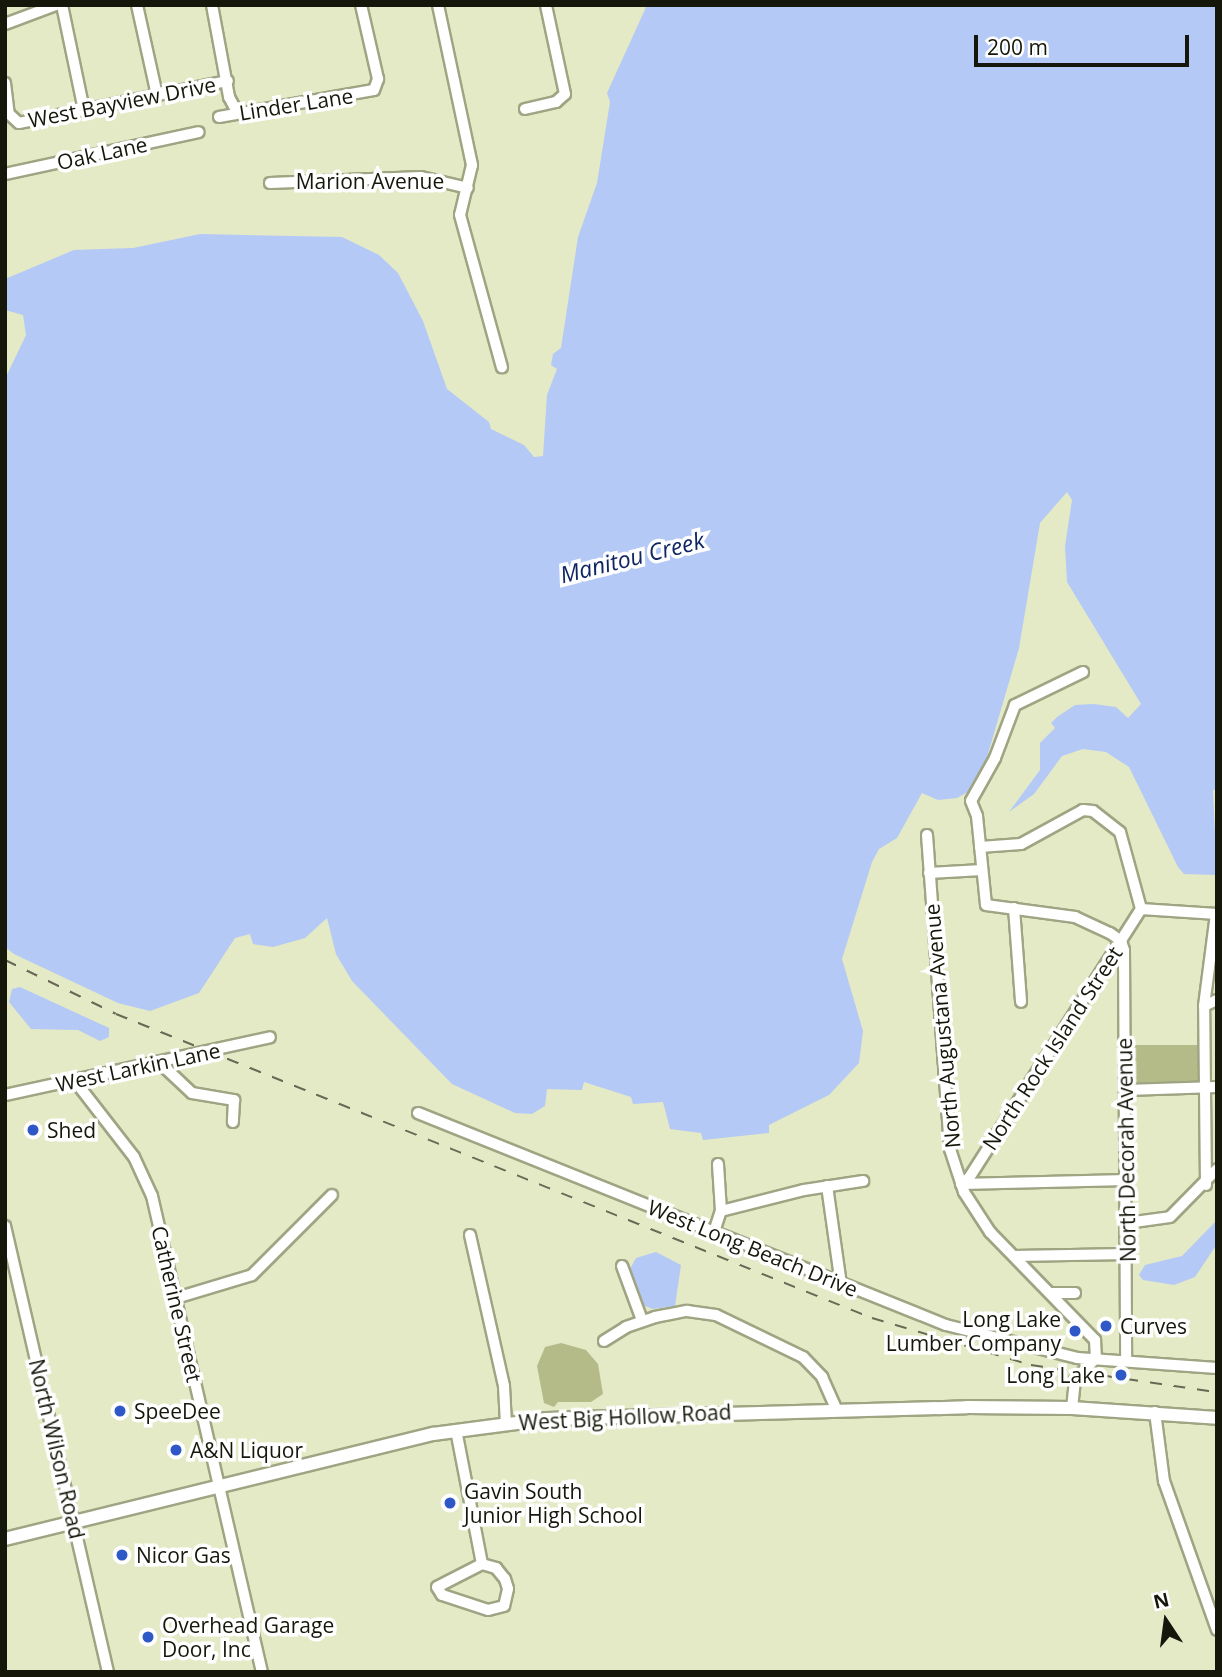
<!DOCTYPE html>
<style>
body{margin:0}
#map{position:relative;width:1222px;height:1677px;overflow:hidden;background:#e4e9c6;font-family:"Open Sans",sans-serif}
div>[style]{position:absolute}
.green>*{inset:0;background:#b4bb88;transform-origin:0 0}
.water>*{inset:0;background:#b4c9f5}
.roads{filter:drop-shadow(2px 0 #9fa483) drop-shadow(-2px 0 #9fa483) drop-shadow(0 2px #9fa483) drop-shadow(0 -2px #9fa483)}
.minor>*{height:10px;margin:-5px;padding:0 5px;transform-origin:5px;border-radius:5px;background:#fff}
.major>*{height:12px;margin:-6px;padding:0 6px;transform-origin:6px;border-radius:6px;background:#fff}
.rail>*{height:2px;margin-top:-1px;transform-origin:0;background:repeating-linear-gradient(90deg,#676954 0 12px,transparent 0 24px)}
.dots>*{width:19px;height:19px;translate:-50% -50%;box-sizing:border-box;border:4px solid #fff;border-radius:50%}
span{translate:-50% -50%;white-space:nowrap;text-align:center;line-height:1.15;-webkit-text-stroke:7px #fff;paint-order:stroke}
.street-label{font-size:21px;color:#16170b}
.poi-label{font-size:21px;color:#16170b}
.left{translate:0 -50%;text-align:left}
.right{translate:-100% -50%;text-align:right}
.water-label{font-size:23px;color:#102664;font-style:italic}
.frame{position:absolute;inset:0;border:7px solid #16170b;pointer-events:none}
.north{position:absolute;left:1131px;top:1586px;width:70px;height:70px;-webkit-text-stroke:5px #fff;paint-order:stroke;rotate:347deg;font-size:19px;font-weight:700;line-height:28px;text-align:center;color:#16170b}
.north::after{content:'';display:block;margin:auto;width:24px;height:32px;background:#16170b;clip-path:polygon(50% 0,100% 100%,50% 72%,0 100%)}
.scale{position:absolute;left:974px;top:35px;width:215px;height:32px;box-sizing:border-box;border:4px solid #16170b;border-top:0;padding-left:9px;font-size:21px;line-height:24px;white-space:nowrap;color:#16170b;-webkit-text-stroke:5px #fff;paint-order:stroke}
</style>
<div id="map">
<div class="green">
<div style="left:1205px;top:1045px;width:44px;height:80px;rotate:90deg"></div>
<div style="clip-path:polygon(561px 1343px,586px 1350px,598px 1364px,603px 1394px,591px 1402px,558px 1402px,554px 1407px,544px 1403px,537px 1366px,545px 1347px)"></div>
</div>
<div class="water">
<div style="clip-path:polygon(647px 5px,1217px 5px,1217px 787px,1213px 791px,1217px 875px,1184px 874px,1178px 867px,1129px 767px,1106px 752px,1083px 749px,1062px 756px,1034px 794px,1009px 812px,1040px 770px,1040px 743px,1055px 728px,1051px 723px,1057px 717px,1075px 705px,1094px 704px,1116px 707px,1128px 718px,1141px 704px,1067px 582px,1065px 546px,1072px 500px,1067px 492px,1040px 523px,1019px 648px,985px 764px,968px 792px,957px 798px,938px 800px,922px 793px,897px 838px,879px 849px,872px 862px,842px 959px,863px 1031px,859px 1063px,829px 1095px,769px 1125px,769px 1133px,703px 1140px,701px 1133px,670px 1129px,663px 1102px,633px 1104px,631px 1097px,584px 1082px,582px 1090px,547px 1089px,545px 1106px,532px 1114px,515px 1113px,452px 1084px,352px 981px,336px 954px,327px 918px,305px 938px,273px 947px,253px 944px,250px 934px,235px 938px,199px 993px,150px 1011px,118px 1003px,14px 954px,5px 947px,5px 379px,26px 335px,23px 315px,5px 310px,5px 279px,74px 250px,133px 248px,200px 234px,342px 237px,379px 255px,398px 273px,423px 321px,447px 389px,489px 422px,491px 429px,524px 445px,534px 457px,543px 456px,547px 395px,557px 369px,551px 365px,553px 354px,561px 348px,578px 237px,597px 183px,610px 102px,607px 93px)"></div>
<div style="clip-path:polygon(20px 987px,109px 1028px,109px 1037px,100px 1041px,78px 1030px,31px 1029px,9px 1002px,12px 989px)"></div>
<div style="clip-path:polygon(1217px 1220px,1217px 1244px,1195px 1277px,1174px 1285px,1143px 1280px,1139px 1275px,1145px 1265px,1182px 1256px)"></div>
<div style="clip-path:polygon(656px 1252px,681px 1265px,675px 1306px,653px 1309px,642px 1305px,632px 1289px,630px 1269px,636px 1258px)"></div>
</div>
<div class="roads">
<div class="minor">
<div style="left:62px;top:5px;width:107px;rotate:78.2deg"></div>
<div style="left:137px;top:5px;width:92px;rotate:77.5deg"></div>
<div style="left:212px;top:5px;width:94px;rotate:79.5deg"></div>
<div style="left:229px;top:97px;width:17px;rotate:62deg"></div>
<div style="left:438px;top:5px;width:164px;rotate:78deg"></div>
<div style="left:472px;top:165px;width:51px;rotate:103.5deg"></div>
<div style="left:460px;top:215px;width:158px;rotate:74.6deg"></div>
<div style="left:5px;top:24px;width:54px;rotate:-20.4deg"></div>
<div style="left:5px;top:83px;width:31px;rotate:83deg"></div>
<div style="left:9px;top:114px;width:13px;rotate:42deg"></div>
<div style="left:19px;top:123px;width:213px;rotate:-11.4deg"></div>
<div style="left:525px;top:109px;width:32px;rotate:-13deg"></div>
<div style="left:556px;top:102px;width:12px;rotate:-42deg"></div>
<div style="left:565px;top:94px;width:91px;rotate:-102.1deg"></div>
<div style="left:219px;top:117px;width:157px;rotate:-9.9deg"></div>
<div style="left:374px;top:90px;width:12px;rotate:-70deg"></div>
<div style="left:378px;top:79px;width:76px;rotate:-102.9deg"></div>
<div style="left:5px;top:174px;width:198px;rotate:-12.2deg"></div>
<div style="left:270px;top:183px;width:151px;rotate:-2.3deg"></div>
<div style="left:421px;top:177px;width:48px;rotate:13.2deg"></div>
<div style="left:1083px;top:672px;width:76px;rotate:154.1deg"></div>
<div style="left:1015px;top:705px;width:57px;rotate:110.7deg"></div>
<div style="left:995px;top:758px;width:49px;rotate:119.2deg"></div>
<div style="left:971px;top:801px;width:16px;rotate:68deg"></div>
<div style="left:977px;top:816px;width:89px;rotate:84.2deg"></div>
<div style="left:986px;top:905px;width:90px;rotate:7.7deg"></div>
<div style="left:1075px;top:917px;width:38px;rotate:25deg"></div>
<div style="left:1110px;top:933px;width:14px;rotate:36deg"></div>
<div style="left:1121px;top:941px;width:9px;rotate:72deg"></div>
<div style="left:1124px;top:950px;width:410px;rotate:89.7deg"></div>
<div style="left:927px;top:835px;width:315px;rotate:85.8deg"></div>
<div style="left:950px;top:1149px;width:45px;rotate:72deg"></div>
<div style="left:964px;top:1192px;width:48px;rotate:57deg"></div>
<div style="left:990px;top:1232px;width:151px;rotate:45.8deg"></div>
<div style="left:1095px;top:1340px;width:18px;rotate:87deg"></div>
<div style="left:1096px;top:1358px;width:30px;rotate:134deg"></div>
<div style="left:1075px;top:1380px;width:28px;rotate:96deg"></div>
<div style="left:980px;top:847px;width:41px;rotate:-4.2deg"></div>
<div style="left:1021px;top:844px;width:71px;rotate:-28.7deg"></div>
<div style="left:1083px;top:810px;width:10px;rotate:6deg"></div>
<div style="left:1093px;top:811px;width:34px;rotate:38deg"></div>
<div style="left:1120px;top:832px;width:80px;rotate:74.7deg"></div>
<div style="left:929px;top:873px;width:53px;rotate:-3.2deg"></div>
<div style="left:1014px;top:908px;width:94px;rotate:85.7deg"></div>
<div style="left:1141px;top:909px;width:76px;rotate:3.8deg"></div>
<div style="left:1204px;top:1006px;width:14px;rotate:-25deg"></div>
<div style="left:159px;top:1062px;width:45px;rotate:43.2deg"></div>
<div style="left:192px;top:1093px;width:43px;rotate:9.5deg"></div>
<div style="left:234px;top:1100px;width:22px;rotate:93deg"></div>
<div style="left:75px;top:1081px;width:96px;rotate:52.2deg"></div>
<div style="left:134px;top:1157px;width:43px;rotate:65.2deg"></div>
<div style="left:152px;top:1196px;width:489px;rotate:77deg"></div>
<div style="left:1126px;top:1090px;width:91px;rotate:-1.9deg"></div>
<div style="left:5px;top:1095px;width:271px;rotate:-12.3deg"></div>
<div style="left:418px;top:1113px;width:569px;rotate:21.88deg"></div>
<div style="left:946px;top:1325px;width:135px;rotate:14.1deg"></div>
<div style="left:1077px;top:1358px;width:140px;rotate:4.1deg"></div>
<div style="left:961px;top:1184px;width:10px;rotate:-37deg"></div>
<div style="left:969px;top:1178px;width:319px;rotate:-57.4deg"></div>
<div style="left:961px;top:1184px;width:166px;rotate:-1.4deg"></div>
<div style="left:1206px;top:1185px;width:179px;rotate:-90.6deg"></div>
<div style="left:1204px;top:1006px;width:93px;rotate:-82.6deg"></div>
<div style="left:827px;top:1186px;width:99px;rotate:81.9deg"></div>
<div style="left:721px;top:1211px;width:86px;rotate:-14.2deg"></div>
<div style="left:804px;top:1190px;width:60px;rotate:-8.7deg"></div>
<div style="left:1127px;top:1223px;width:43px;rotate:-7.9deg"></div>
<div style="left:1170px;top:1217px;width:67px;rotate:-45.6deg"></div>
<div style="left:5px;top:1226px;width:458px;rotate:77deg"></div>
<div style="left:714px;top:1232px;width:22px;rotate:-72deg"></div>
<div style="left:721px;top:1211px;width:47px;rotate:-93.7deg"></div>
<div style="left:470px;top:1235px;width:155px;rotate:77.3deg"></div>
<div style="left:504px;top:1386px;width:37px;rotate:87deg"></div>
<div style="left:1014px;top:1256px;width:113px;rotate:-1deg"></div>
<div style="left:622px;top:1266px;width:58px;rotate:69.7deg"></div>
<div style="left:1053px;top:1293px;width:22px"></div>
<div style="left:176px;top:1298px;width:79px;rotate:-16.8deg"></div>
<div style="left:252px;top:1275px;width:113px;rotate:-45deg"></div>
<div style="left:604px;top:1341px;width:26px;rotate:-32deg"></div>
<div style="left:626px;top:1327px;width:31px;rotate:-19deg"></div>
<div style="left:655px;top:1317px;width:33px;rotate:-11deg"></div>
<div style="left:687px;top:1311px;width:29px;rotate:8deg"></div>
<div style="left:716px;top:1315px;width:97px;rotate:25.8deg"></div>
<div style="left:803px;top:1357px;width:28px;rotate:46deg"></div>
<div style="left:822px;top:1377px;width:36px;rotate:66deg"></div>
<div style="left:1155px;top:1412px;width:70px;rotate:82.6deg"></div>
<div style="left:1164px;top:1481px;width:158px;rotate:70.4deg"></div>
<div style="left:456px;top:1430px;width:136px;rotate:79deg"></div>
<div style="left:482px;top:1564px;width:15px;rotate:16deg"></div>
<div style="left:496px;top:1568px;width:14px;rotate:51deg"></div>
<div style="left:505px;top:1579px;width:10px;rotate:73deg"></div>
<div style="left:508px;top:1589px;width:17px;rotate:103deg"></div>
<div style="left:504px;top:1606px;width:16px;rotate:166deg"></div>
<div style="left:488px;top:1610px;width:48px;rotate:-161.9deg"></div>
<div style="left:442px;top:1595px;width:9px;rotate:-122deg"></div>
<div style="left:437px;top:1587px;width:51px;rotate:-27.1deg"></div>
</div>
<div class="major">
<div style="left:5px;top:1539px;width:441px;rotate:-13.8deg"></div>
<div style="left:433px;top:1434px;width:115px;rotate:-7.5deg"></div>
<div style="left:547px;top:1419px;width:420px;rotate:-1.6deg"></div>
<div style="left:967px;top:1407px;width:105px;rotate:0.5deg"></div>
<div style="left:1072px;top:1408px;width:145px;rotate:3.9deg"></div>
</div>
</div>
<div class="rail">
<div style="left:5px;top:960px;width:123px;rotate:25.9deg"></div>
<div style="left:116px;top:1014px;width:815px;rotate:21.91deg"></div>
<div style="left:872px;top:1318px;width:166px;rotate:16.5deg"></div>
<div style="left:1031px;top:1365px;width:188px;rotate:8.3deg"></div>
</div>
<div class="dots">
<div style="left:33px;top:1130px;background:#2e57c7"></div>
<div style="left:1106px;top:1326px;background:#2e57c7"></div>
<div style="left:1075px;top:1331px;background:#2e57c7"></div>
<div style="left:1121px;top:1375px;background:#2e57c7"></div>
<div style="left:120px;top:1411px;background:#2e57c7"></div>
<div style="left:176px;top:1450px;background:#2e57c7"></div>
<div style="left:450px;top:1503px;background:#2e57c7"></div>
<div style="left:122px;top:1555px;background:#2e57c7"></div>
<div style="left:148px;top:1637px;background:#2e57c7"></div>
</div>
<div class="street-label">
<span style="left:122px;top:102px;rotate:-11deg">West Bayview Drive</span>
<span style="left:296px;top:104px;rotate:-9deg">Linder Lane</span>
<span style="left:102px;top:153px;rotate:-12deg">Oak Lane</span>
<span style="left:370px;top:181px">Marion Avenue</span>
<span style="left:942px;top:1026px;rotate:-95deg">North Augustana Avenue</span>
<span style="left:1052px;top:1048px;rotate:-57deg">North Rock Island Street</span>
<span style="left:138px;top:1067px;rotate:-12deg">West Larkin Lane</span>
<span style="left:1126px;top:1150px;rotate:-91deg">North Decorah Avenue</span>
<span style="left:753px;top:1248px;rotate:22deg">West Long Beach Drive</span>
<span style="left:177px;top:1304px;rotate:77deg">Catherine Street</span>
<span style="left:625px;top:1417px;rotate:-3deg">West Big Hollow Road</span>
<span style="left:57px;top:1449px;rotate:77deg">North Wilson Road</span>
</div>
<div class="poi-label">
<span class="left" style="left:47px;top:1130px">Shed</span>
<span class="right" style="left:1061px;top:1331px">Long Lake<br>Lumber Company</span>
<span class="left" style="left:1120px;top:1326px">Curves</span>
<span class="right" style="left:1105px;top:1375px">Long Lake</span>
<span class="left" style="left:134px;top:1411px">SpeeDee</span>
<span class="left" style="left:190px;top:1450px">A&amp;N Liquor</span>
<span class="left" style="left:464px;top:1503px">Gavin South<br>Junior High School</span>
<span class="left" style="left:136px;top:1555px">Nicor Gas</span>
<span class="left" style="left:162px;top:1637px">Overhead Garage<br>Door, Inc</span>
</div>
<div class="water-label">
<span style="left:632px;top:557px;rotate:-14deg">Manitou Creek</span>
</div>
<div class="frame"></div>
<div class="north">N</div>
<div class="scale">200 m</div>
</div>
